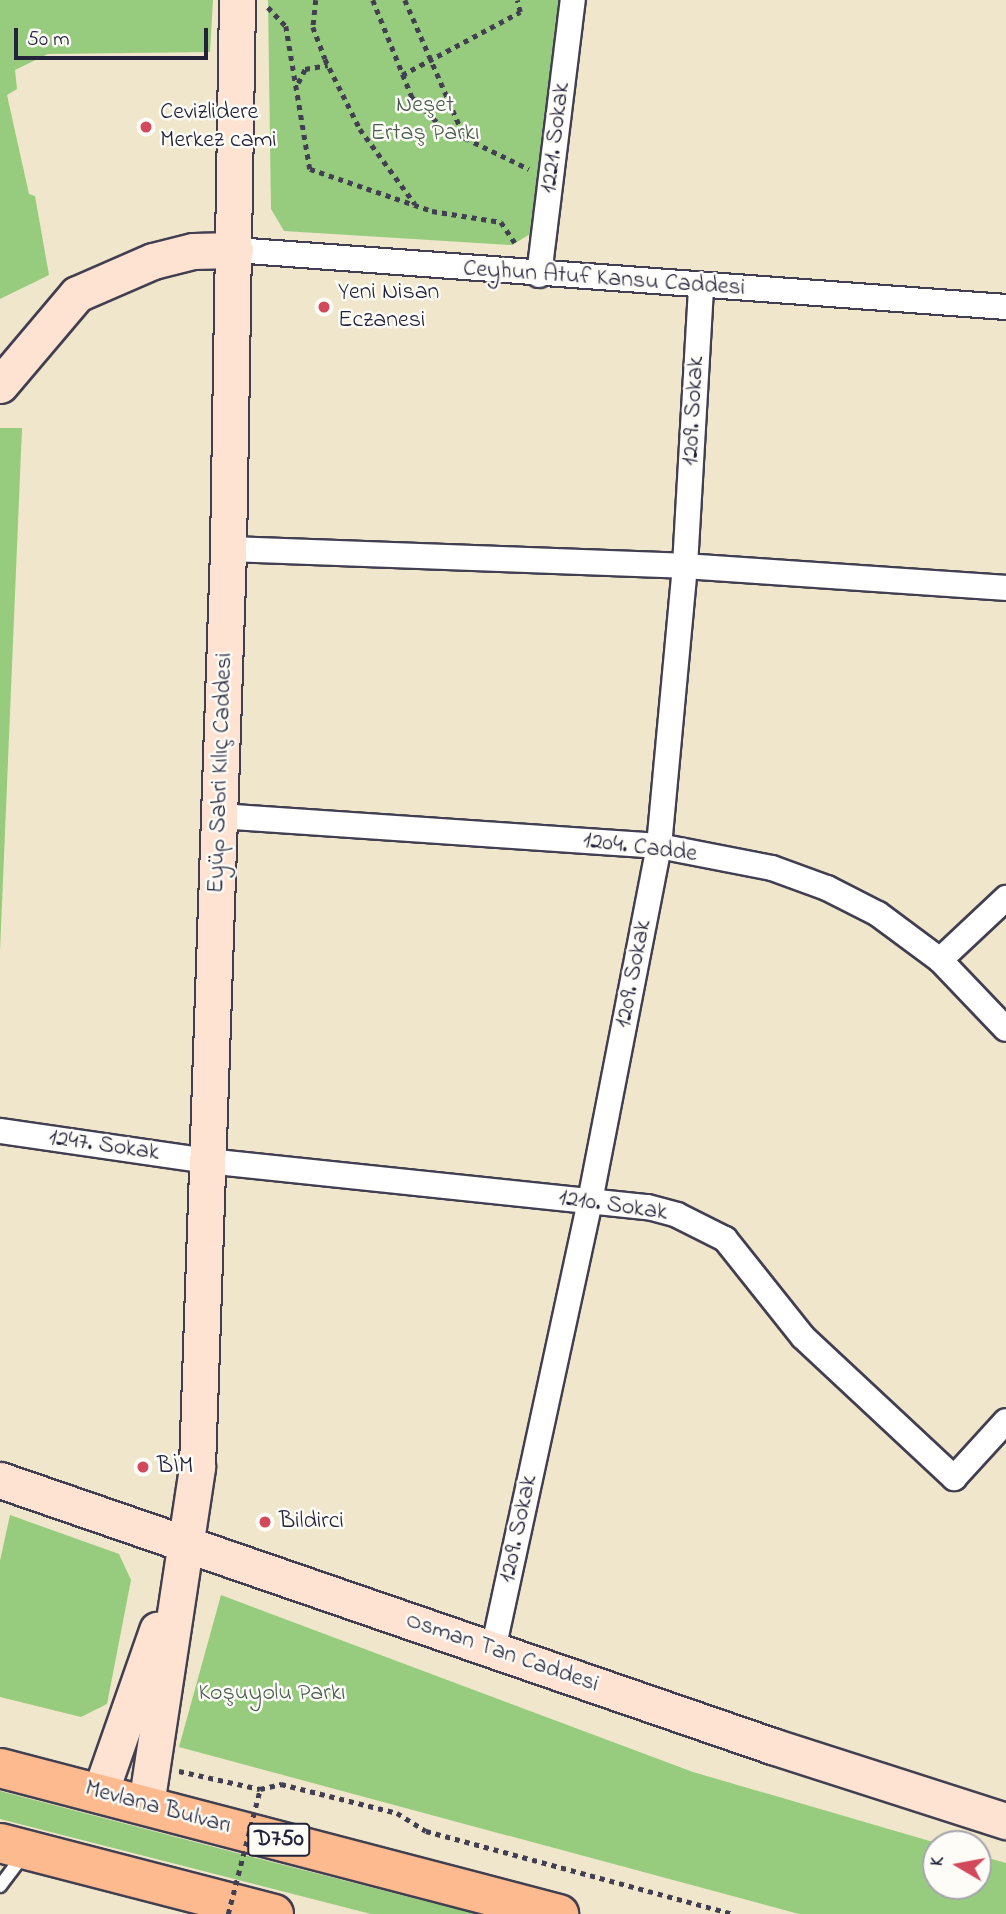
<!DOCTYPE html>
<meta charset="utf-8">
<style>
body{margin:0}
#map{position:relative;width:1006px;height:1914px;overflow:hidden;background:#f0e6cb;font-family:"Indie Flower",sans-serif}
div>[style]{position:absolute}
.green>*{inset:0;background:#97cc7e}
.path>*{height:4.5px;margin-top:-2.25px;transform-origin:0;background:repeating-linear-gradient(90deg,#413f51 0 5px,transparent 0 10px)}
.roads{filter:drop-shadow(2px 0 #413f51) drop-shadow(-2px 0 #413f51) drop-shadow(0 2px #413f51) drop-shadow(0 -2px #413f51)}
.lane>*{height:12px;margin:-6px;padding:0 6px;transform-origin:6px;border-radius:6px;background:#fff}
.street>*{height:24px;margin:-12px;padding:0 12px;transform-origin:12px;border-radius:12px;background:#fff}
.secondary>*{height:35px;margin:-17.5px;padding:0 17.5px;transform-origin:17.5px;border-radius:17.5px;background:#fee3d2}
.highway>*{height:38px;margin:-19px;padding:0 19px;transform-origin:19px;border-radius:19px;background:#fcba8e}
.path-bridge>*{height:4.5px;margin-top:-2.25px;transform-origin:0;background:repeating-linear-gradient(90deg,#413f51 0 5px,transparent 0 10px)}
.dots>*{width:19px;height:19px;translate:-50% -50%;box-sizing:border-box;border:4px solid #fdfcf7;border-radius:50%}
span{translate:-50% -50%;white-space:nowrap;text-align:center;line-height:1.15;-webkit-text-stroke:5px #fdfcf7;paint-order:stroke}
.shield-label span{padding:2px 5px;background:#fdfcf7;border:2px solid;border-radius:5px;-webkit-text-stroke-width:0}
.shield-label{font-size:23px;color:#22223b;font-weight:700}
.park-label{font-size:24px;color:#4b5e52}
.poi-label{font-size:24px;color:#22223b}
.left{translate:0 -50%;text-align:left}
.street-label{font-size:24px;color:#22223b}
.north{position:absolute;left:922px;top:1830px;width:70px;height:70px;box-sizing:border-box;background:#fdfcf7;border:2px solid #a5a5ac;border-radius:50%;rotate:280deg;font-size:19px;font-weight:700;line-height:28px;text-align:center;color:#22223b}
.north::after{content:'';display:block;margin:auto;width:24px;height:32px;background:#d1495b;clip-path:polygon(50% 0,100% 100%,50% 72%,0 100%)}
.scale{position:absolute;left:14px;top:28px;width:194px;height:32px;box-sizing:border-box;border:4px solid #22223b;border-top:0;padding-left:9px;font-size:21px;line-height:24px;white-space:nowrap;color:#22223b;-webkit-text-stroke:5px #fdfcf7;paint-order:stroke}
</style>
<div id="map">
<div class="green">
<div style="clip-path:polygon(0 0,213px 0,210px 52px,48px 54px,15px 70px,17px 89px,7px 95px,29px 194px,35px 196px,49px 275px,0 299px)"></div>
<div style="clip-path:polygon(268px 0,559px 0,532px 233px,512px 245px,284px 231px,271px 209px)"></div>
<div style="clip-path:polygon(0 428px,22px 428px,0 951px)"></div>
<div style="clip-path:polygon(10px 1515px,119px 1554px,131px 1580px,107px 1704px,81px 1717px,0 1697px,0 1561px)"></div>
<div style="clip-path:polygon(221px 1595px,693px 1772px,940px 1844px,936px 1844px,936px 1886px,978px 1886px,978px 1855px,1006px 1863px,1006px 1914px,799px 1914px,179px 1747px)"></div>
<div style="clip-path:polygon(0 1791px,264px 1860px,476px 1914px,371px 1914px,0 1819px)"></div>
</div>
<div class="path">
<div style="left:316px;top:0;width:27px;rotate:96deg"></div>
<div style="left:313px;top:27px;width:34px;rotate:69deg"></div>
<div style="left:325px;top:59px;width:78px;rotate:63.4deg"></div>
<div style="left:360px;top:129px;width:93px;rotate:53.7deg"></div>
<div style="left:373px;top:0;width:105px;rotate:68.1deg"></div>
<div style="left:412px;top:97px;width:44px;rotate:45deg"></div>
<div style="left:443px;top:128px;width:24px;rotate:24deg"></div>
<div style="left:405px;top:0;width:150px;rotate:66.5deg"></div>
<div style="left:465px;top:138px;width:71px;rotate:25.8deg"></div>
<div style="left:268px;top:7px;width:26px;rotate:47deg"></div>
<div style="left:286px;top:26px;width:145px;rotate:80.5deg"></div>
<div style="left:310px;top:169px;width:129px;rotate:19deg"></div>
<div style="left:432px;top:211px;width:70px;rotate:9.1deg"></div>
<div style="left:501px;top:222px;width:25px;rotate:56deg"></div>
<div style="left:402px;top:75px;width:134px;rotate:-28.1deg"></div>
<div style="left:520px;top:12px;width:12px;rotate:-104deg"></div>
<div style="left:298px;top:83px;width:16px;rotate:-63deg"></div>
<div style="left:305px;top:69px;width:23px;rotate:-10deg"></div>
<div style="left:179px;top:1771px;width:83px;rotate:12.5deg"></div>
<div style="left:260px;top:1789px;width:22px;rotate:-13deg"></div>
<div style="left:281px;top:1784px;width:120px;rotate:14deg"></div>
<div style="left:397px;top:1813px;width:34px;rotate:32deg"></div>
<div style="left:426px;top:1831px;width:318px;rotate:15.1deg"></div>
</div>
<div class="roads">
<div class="lane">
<div style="left:0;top:1886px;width:38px;rotate:-53deg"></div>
</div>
<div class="street">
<div style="left:235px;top:250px;width:773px;rotate:4.23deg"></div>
<div style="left:539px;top:275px;width:277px;rotate:-83deg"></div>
<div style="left:228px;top:549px;width:457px;rotate:2.1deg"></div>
<div style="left:685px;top:566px;width:322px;rotate:3.9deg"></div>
<div style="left:220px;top:816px;width:440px;rotate:3.9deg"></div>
<div style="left:659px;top:846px;width:115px;rotate:11deg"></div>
<div style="left:772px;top:868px;width:59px;rotate:20deg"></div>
<div style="left:827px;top:888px;width:57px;rotate:27deg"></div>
<div style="left:878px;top:914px;width:77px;rotate:36.6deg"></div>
<div style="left:940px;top:960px;width:95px;rotate:46.3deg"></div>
<div style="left:940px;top:960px;width:91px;rotate:-43.2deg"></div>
<div style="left:0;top:1131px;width:209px;rotate:8.2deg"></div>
<div style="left:207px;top:1161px;width:443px;rotate:6deg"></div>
<div style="left:648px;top:1207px;width:30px;rotate:15deg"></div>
<div style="left:677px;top:1215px;width:54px;rotate:26.6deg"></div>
<div style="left:725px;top:1239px;width:125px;rotate:51.5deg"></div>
<div style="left:803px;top:1337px;width:207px;rotate:43deg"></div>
<div style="left:954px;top:1478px;width:77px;rotate:-47.6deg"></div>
<div style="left:493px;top:1650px;width:459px;rotate:-77.8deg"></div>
<div style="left:590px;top:1201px;width:362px;rotate:-79deg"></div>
<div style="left:659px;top:846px;width:281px;rotate:-84.7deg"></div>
<div style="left:685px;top:566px;width:279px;rotate:-86.7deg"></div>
</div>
<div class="secondary">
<div style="left:0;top:385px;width:119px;rotate:-49.8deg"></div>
<div style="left:77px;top:294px;width:83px;rotate:-23.5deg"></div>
<div style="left:153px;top:261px;width:41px;rotate:-14deg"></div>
<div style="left:193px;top:251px;width:42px;rotate:-1.4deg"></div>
<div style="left:0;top:1480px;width:817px;rotate:19.01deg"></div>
<div style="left:772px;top:1746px;width:246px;rotate:17.8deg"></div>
<div style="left:100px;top:1793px;width:173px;rotate:-70.7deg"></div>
<div style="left:146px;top:1805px;width:343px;rotate:-81.4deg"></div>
<div style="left:197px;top:1466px;width:918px;rotate:-88.06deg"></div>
<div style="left:228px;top:549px;width:549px;rotate:-89.06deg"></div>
</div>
<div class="highway">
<div style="left:0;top:1768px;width:578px;rotate:14.64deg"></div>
<div style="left:0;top:1843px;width:283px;rotate:14.5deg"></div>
</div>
</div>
<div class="path-bridge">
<div style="left:228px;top:1914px;width:129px;rotate:-75.6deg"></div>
</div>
<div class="dots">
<div style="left:146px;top:127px;background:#d1495b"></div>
<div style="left:324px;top:307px;background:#d1495b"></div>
<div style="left:143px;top:1467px;background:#d1495b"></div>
<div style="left:265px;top:1522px;background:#d1495b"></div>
</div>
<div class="shield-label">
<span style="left:279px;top:1840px">D750</span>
</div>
<div class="park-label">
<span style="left:425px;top:120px">Neşet<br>Ertaş Parkı</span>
<span style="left:272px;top:1694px">Koşuyolu Parkı</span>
</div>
<div class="poi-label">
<span class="left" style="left:160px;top:127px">Cevizlidere<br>Merkez cami</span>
<span class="left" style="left:338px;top:307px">Yeni Nisan<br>Eczanesi</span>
<span class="left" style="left:157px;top:1467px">BİM</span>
<span class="left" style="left:279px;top:1522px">Bildirci</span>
</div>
<div class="street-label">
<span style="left:556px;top:138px;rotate:-83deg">1221. Sokak</span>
<span style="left:604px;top:279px;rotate:4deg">Ceyhun Atuf Kansu Caddesi</span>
<span style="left:694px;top:411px;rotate:-87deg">1209. Sokak</span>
<span style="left:221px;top:773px;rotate:-88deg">Eyüp Sabri Kılıç Caddesi</span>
<span style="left:640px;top:848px;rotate:7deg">1204. Cadde</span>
<span style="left:634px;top:974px;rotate:-79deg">1209. Sokak</span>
<span style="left:104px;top:1146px;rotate:8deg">1247. Sokak</span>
<span style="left:613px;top:1206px;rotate:8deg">1210. Sokak</span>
<span style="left:519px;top:1529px;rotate:-78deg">1209. Sokak</span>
<span style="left:502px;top:1653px;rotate:19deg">Osman Tan Caddesi</span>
<span style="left:158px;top:1808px;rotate:15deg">Mevlana Bulvarı</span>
</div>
<div class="north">K</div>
<div class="scale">50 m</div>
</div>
